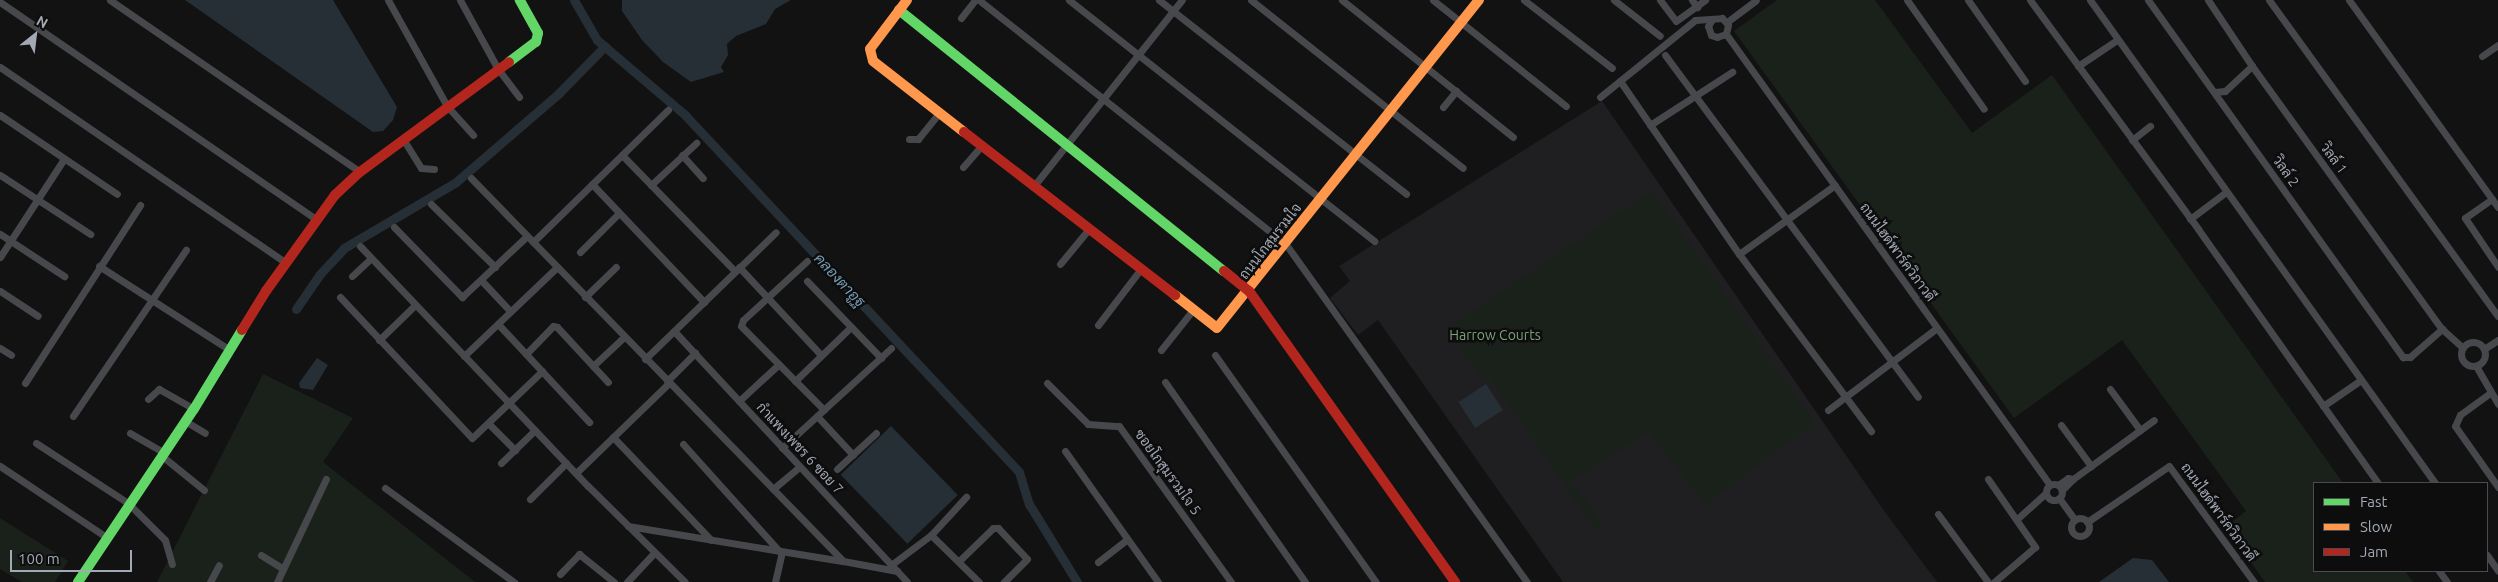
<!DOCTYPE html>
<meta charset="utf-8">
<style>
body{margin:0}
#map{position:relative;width:2498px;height:582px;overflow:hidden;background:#121213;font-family:Ubuntu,Sarabun,sans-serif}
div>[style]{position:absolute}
.built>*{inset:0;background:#1f1f21}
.green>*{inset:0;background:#1a211b}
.water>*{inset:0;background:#252f35;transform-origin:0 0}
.canal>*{height:9px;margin:-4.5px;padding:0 4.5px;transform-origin:4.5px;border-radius:4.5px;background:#252f35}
.street>*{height:7px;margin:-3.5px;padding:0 3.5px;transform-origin:3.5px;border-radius:3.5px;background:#46484c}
.street>.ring{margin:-3.5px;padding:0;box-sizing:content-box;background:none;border:7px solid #46484c;border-radius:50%}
.fast>*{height:10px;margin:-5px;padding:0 5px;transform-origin:5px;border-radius:5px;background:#63d668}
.slow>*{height:10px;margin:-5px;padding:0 5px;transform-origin:5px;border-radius:5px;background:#ff974d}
.jam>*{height:10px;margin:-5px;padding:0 5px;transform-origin:5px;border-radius:5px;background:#b3261e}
span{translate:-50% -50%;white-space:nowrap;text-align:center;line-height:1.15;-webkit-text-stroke:5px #0d0d0e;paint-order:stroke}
.street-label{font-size:14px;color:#a2a9b5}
.park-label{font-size:14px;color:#78a277}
.water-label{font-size:15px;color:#759cb4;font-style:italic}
.legend{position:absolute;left:2313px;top:482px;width:175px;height:90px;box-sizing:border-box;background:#0d0d0e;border:1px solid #494b51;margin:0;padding:6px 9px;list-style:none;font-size:15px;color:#a2a9b5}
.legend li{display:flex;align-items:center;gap:10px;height:25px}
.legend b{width:25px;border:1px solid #494b51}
.north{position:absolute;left:10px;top:10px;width:50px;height:50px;-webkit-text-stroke:4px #0d0d0e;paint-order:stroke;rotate:29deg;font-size:14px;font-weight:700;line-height:20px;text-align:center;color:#a2a9b5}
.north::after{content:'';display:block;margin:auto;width:18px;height:22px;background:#a2a9b5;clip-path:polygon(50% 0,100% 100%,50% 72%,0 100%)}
.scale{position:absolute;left:10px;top:550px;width:122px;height:22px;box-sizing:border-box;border:2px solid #a2a9b5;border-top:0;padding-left:6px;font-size:15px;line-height:18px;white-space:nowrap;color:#a2a9b5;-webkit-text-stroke:4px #0d0d0e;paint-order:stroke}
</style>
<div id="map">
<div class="built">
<div style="clip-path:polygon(1602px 101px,1885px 512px,1937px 582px,1563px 582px,1378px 320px,1358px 335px,1330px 298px,1350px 281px,1339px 266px)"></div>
</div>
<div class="green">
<div style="clip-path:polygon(1777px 0,1875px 0,1972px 133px,2052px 75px,2343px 483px,2314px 483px,2314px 571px,2405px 571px,2413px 582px,2265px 582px,2226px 527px,2246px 511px,2122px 340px,2014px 418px,1734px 31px)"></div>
<div style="clip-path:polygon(1652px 190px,1815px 423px,1706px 505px,1648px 432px,1571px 481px,1601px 521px,1597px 532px,1490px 377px,1483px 379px,1446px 329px)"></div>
<div style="clip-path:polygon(263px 374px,353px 418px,323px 462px,475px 582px,157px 582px)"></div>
<div style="clip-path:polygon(0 518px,68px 561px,55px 582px,22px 582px,0 569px)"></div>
</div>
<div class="water">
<div style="clip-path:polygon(185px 0,333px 0,397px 107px,393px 120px,383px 131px,373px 132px)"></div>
<div style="clip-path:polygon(622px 0,791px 0,775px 9px,766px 24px,736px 36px,727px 44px,728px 55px,721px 67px,724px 72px,691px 82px,663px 62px,642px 40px,622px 11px)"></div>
<div style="clip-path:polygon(317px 358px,328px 365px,313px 390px,300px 388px,299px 383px)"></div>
<div style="left:1486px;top:384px;width:31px;height:33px;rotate:57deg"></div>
<div style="left:891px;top:426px;width:96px;height:70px;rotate:46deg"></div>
<div style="clip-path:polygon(2133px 558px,2152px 560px,2169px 582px,2099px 582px)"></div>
</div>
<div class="canal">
<div style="left:574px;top:0;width:46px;rotate:60.1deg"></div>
<div style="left:597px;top:40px;width:116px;rotate:40.4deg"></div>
<div style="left:685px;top:115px;width:489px;rotate:46.9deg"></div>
<div style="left:1019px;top:472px;width:34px;rotate:73deg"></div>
<div style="left:1029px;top:504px;width:92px;rotate:58.4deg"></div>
<div style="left:296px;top:309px;width:42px;rotate:-55.6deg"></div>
<div style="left:320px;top:274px;width:35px;rotate:-47deg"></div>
<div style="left:344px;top:248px;width:130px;rotate:-30.5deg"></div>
<div style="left:456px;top:182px;width:135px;rotate:-40.8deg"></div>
<div style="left:558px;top:94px;width:67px;rotate:-45.6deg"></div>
</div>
<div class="street">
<div style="left:110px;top:0;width:303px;rotate:34.5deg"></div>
<div style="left:388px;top:0;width:121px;rotate:60.9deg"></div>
<div style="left:447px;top:106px;width:39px;rotate:48deg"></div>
<div style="left:460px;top:0;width:79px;rotate:61.2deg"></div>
<div style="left:498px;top:69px;width:35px;rotate:53deg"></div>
<div style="left:979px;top:0;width:391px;rotate:38.5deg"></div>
<div style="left:1285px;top:243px;width:417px;rotate:54.5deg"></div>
<div style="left:1069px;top:0;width:389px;rotate:38.3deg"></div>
<div style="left:1159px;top:0;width:314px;rotate:38.1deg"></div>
<div style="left:1251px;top:0;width:270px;rotate:38.4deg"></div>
<div style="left:1342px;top:0;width:219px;rotate:38.7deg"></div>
<div style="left:1433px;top:0;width:170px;rotate:38.6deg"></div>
<div style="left:1524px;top:0;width:111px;rotate:37.7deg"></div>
<div style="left:1614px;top:0;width:58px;rotate:38deg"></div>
<div style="left:1660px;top:0;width:26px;rotate:53deg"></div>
<div style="left:1676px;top:21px;width:36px;rotate:-36deg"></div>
<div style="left:1692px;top:0;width:9px;rotate:54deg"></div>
<div style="left:1907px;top:0;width:133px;rotate:54.8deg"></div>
<div style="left:1968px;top:0;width:99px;rotate:54.9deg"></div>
<div style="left:2030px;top:0;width:284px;rotate:53.7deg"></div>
<div style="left:2198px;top:229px;width:311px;rotate:54.7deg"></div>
<div style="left:2090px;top:0;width:594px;rotate:54.46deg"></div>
<div style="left:2148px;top:0;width:439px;rotate:54.5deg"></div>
<div style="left:2403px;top:357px;width:7px"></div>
<div style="left:2410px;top:357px;width:43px;rotate:-41.2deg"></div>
<div style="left:2208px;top:0;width:79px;rotate:56.3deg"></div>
<div style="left:2252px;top:66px;width:324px;rotate:54.2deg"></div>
<div style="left:2442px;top:329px;width:28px;rotate:42deg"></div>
<div style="left:2269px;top:0;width:390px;rotate:54.1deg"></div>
<div style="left:2349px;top:0;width:255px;rotate:54.3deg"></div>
<div style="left:0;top:2px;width:383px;rotate:34.5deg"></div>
<div style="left:961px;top:18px;width:23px;rotate:-52deg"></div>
<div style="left:1727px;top:22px;width:36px;rotate:-37deg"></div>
<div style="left:1726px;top:34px;width:555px;rotate:54.31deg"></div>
<div style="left:1665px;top:55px;width:425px;rotate:53.5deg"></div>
<div style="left:2482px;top:56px;width:19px;rotate:-35deg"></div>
<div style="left:2078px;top:66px;width:47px;rotate:-33.7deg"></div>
<div style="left:0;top:67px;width:347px;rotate:34.4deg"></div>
<div style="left:1620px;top:81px;width:210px;rotate:55.5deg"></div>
<div style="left:1739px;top:254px;width:221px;rotate:53.3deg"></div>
<div style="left:2215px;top:92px;width:10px;rotate:-6deg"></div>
<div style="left:2225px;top:91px;width:37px;rotate:-43deg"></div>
<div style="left:1600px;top:97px;width:122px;rotate:-39deg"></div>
<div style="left:1695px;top:20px;width:27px;rotate:-4deg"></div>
<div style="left:1722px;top:18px;width:9px;rotate:49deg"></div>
<div style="left:1728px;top:25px;width:9px;rotate:103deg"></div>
<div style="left:1726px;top:34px;width:9px;rotate:162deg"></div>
<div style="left:1717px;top:37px;width:6px;rotate:-162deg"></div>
<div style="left:1711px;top:35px;width:9px;rotate:-108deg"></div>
<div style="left:1708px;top:26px;width:6px;rotate:-59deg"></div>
<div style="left:1443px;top:107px;width:21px;rotate:-51deg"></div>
<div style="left:0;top:115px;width:141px;rotate:34deg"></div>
<div style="left:1650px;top:125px;width:98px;rotate:-32.9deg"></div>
<div style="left:403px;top:139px;width:34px;rotate:58deg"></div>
<div style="left:421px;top:168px;width:13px;rotate:4deg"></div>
<div style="left:909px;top:139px;width:9px"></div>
<div style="left:918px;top:139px;width:33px;rotate:-51deg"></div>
<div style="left:2132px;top:140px;width:23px;rotate:-38deg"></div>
<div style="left:622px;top:155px;width:162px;rotate:45.8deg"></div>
<div style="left:682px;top:155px;width:31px;rotate:48deg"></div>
<div style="left:963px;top:167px;width:28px;rotate:-49deg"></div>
<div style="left:0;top:175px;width:108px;rotate:33.2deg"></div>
<div style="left:471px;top:178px;width:534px;rotate:45.83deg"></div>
<div style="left:843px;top:561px;width:55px;rotate:10.5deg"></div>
<div style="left:592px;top:184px;width:163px;rotate:46.5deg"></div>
<div style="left:651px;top:185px;width:62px;rotate:-43deg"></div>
<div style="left:1033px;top:187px;width:239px;rotate:-51.5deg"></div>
<div style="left:2492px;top:199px;width:33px;rotate:145deg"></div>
<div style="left:2465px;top:218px;width:59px;rotate:56deg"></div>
<div style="left:431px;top:204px;width:90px;rotate:44.5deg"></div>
<div style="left:2190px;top:219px;width:45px;rotate:-36.9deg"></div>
<div style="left:394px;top:227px;width:98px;rotate:45.8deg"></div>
<div style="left:462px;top:297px;width:89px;rotate:-43.2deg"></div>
<div style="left:0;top:234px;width:77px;rotate:33.3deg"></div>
<div style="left:533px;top:242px;width:189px;rotate:-44.4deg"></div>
<div style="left:360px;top:246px;width:331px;rotate:46.5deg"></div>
<div style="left:588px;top:486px;width:136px;rotate:44.7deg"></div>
<div style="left:580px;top:252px;width:55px;rotate:-45deg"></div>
<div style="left:1739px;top:254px;width:118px;rotate:-35.7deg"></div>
<div style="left:0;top:257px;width:117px;rotate:-56.9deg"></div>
<div style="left:807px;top:261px;width:87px;rotate:137.3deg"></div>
<div style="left:743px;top:320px;width:6px;rotate:108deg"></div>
<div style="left:741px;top:326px;width:118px;rotate:45.3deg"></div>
<div style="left:1060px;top:264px;width:44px;rotate:-50.5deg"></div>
<div style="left:99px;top:266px;width:156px;rotate:32.7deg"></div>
<div style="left:739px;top:267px;width:120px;rotate:47deg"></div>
<div style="left:352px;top:276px;width:26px;rotate:-43deg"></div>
<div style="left:481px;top:280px;width:42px;rotate:46.9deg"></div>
<div style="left:807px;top:281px;width:107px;rotate:46.1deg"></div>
<div style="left:0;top:291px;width:45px;rotate:33.3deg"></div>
<div style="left:340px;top:297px;width:193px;rotate:46.9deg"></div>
<div style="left:472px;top:438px;width:97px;rotate:-43.7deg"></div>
<div style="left:585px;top:297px;width:43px;rotate:-44.1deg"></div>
<div style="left:498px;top:324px;width:134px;rotate:47.1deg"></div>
<div style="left:1098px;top:325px;width:69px;rotate:-52.6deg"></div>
<div style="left:674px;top:331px;width:342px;rotate:47.1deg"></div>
<div style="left:379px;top:340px;width:50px;rotate:-44.2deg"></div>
<div class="ring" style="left:2461px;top:342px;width:17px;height:17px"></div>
<div style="left:0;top:348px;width:13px;rotate:32deg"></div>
<div style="left:2484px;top:349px;width:17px;rotate:-33deg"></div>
<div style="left:1161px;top:350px;width:50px;rotate:-51.5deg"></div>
<div style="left:526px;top:354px;width:39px;rotate:-46deg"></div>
<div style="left:553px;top:326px;width:4px;rotate:14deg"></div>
<div style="left:557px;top:327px;width:75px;rotate:47.2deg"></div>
<div style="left:1215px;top:355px;width:278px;rotate:54.7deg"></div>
<div style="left:464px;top:356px;width:129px;rotate:-43.7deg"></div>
<div style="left:645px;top:359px;width:182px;rotate:-44.1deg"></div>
<div style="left:593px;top:366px;width:42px;rotate:-43.1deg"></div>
<div style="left:2476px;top:366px;width:44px;rotate:59.9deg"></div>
<div style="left:667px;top:381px;width:40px;rotate:-45deg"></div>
<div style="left:795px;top:381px;width:78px;rotate:-44deg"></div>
<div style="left:1165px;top:382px;width:244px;rotate:55deg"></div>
<div style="left:25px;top:383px;width:212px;rotate:-57.1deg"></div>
<div style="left:1047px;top:383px;width:58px;rotate:45deg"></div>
<div style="left:1088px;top:424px;width:31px;rotate:4deg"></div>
<div style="left:1119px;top:426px;width:192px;rotate:54.3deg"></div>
<div style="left:2110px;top:389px;width:51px;rotate:53.8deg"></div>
<div style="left:2490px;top:393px;width:37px;rotate:144deg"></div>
<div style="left:2460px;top:415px;width:12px;rotate:114deg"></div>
<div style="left:2455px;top:426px;width:75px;rotate:54.8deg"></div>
<div style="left:148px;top:399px;width:15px;rotate:-42deg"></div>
<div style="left:159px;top:389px;width:40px;rotate:29.7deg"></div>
<div style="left:739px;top:401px;width:54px;rotate:-42.8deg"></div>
<div style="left:2323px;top:406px;width:46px;rotate:-34.4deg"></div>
<div style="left:1828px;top:410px;width:136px;rotate:-37deg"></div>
<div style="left:73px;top:416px;width:201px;rotate:-55.8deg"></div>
<div style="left:817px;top:416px;width:53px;rotate:47.3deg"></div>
<div style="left:185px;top:421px;width:23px;rotate:31deg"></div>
<div style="left:489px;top:424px;width:37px;rotate:45deg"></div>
<div style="left:2061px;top:425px;width:51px;rotate:53.8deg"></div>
<div style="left:130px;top:433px;width:39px;rotate:30deg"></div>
<div style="left:613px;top:437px;width:142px;rotate:46.4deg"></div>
<div style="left:36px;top:443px;width:110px;rotate:33.1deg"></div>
<div style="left:128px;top:503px;width:52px;rotate:45deg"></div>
<div style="left:165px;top:540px;width:25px;rotate:74deg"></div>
<div style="left:683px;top:444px;width:144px;rotate:48.1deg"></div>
<div style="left:782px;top:448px;width:148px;rotate:-42.5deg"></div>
<div style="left:1065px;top:451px;width:161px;rotate:54.6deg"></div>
<div style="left:162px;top:456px;width:54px;rotate:39deg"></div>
<div style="left:501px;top:463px;width:47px;rotate:-44.1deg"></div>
<div style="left:0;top:466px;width:128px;rotate:33.8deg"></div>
<div style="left:837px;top:469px;width:53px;rotate:-42.7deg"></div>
<div style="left:576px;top:473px;width:129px;rotate:-44.1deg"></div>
<div style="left:1988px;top:479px;width:83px;rotate:55.3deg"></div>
<div style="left:2035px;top:547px;width:54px;rotate:139.5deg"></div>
<div style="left:2073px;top:479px;width:100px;rotate:-36.1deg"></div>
<div class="ring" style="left:2046px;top:484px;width:9px;height:9px"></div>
<div style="left:2058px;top:485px;width:12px;rotate:-35deg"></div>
<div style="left:2068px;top:478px;width:5px;rotate:11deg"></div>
<div style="left:2073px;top:479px;width:16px;rotate:135deg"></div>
<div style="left:385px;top:488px;width:160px;rotate:36.1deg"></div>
<div style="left:773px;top:489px;width:34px;rotate:-40deg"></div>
<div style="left:2059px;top:498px;width:27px;rotate:54deg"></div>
<div style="left:530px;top:499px;width:51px;rotate:-45deg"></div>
<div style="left:1938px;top:514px;width:84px;rotate:53.7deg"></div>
<div class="ring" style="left:2071px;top:518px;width:11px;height:11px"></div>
<div style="left:2017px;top:519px;width:39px;rotate:-42deg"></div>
<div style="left:2087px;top:522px;width:99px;rotate:-34.3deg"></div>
<div style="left:2169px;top:466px;width:144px;rotate:53.8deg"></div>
<div style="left:628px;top:526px;width:217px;rotate:9.3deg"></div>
<div style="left:931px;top:535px;width:67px;rotate:44.4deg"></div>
<div style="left:261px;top:555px;width:26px;rotate:32deg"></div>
<div style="left:2487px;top:555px;width:19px;rotate:55deg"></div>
<div style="left:959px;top:561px;width:47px;rotate:-44.1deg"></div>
<div style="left:993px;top:528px;width:5px"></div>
<div style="left:998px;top:528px;width:42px;rotate:46.9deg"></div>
<div style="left:1027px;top:559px;width:33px;rotate:135deg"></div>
<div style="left:1098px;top:562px;width:37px;rotate:-38deg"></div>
<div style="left:891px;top:565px;width:50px;rotate:-36.9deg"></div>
<div style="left:931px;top:535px;width:52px;rotate:-47.4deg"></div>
<div style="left:2439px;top:571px;width:14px;rotate:54deg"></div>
<div style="left:560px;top:574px;width:28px;rotate:-46deg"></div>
<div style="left:579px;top:554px;width:45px;rotate:38.7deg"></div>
<div style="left:210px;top:582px;width:19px;rotate:-62deg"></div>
<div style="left:277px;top:582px;width:114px;rotate:-64.6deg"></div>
<div style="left:627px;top:582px;width:40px;rotate:-47deg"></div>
<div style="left:775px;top:582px;width:31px;rotate:-77deg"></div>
</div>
<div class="fast">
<div style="left:899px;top:10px;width:417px;rotate:38.8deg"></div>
<div style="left:509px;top:62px;width:34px;rotate:-37deg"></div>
<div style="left:536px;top:42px;width:9px;rotate:-77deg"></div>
<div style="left:538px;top:33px;width:38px;rotate:-119deg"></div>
<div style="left:78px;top:582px;width:208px;rotate:-56.2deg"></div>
<div style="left:194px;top:409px;width:92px;rotate:-58.7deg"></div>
</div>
<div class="slow">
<div style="left:907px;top:0;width:61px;rotate:127.1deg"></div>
<div style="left:870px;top:49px;width:12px;rotate:76deg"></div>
<div style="left:873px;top:61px;width:115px;rotate:38deg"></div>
<div style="left:1175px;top:295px;width:53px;rotate:38.2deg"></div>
<div style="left:1217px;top:328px;width:420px;rotate:-51.4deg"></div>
</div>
<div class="jam">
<div style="left:964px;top:132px;width:267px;rotate:37.7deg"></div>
<div style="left:1224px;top:271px;width:32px;rotate:39deg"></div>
<div style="left:1249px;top:291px;width:357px;rotate:54.7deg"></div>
<div style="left:242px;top:330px;width:46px;rotate:-58.4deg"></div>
<div style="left:266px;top:291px;width:118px;rotate:-54.3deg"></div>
<div style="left:335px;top:195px;width:34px;rotate:-43deg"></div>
<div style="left:360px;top:172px;width:185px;rotate:-36.4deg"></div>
</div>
<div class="street-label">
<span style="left:2334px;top:158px;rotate:54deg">วิลล์ 1</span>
<span style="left:2286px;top:171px;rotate:55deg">วิลล์ 2</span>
<span style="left:1270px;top:241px;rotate:-52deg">ถนนโกสุมรวมใจ</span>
<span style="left:1898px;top:252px;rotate:54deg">ถนนไฮด์พาร์ควิภาวดี</span>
<span style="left:800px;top:448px;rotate:47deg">กำแพงเพชร 6 ซอย 7</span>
<span style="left:1168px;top:472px;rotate:54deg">ซอยโกสุมรวมใจ 5</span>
<span style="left:2219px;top:512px;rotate:54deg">ถนนไฮด์พาร์ควิภาวดี</span>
</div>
<div class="park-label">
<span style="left:1495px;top:335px">Harrow Courts</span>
</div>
<div class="water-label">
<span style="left:840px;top:280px;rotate:47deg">คลองตาอูฐ</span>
</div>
<ul class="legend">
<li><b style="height:6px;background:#63d668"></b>Fast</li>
<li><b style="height:6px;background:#ff974d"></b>Slow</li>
<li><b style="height:6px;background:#b3261e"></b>Jam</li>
</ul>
<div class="north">N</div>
<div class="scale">100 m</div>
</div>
